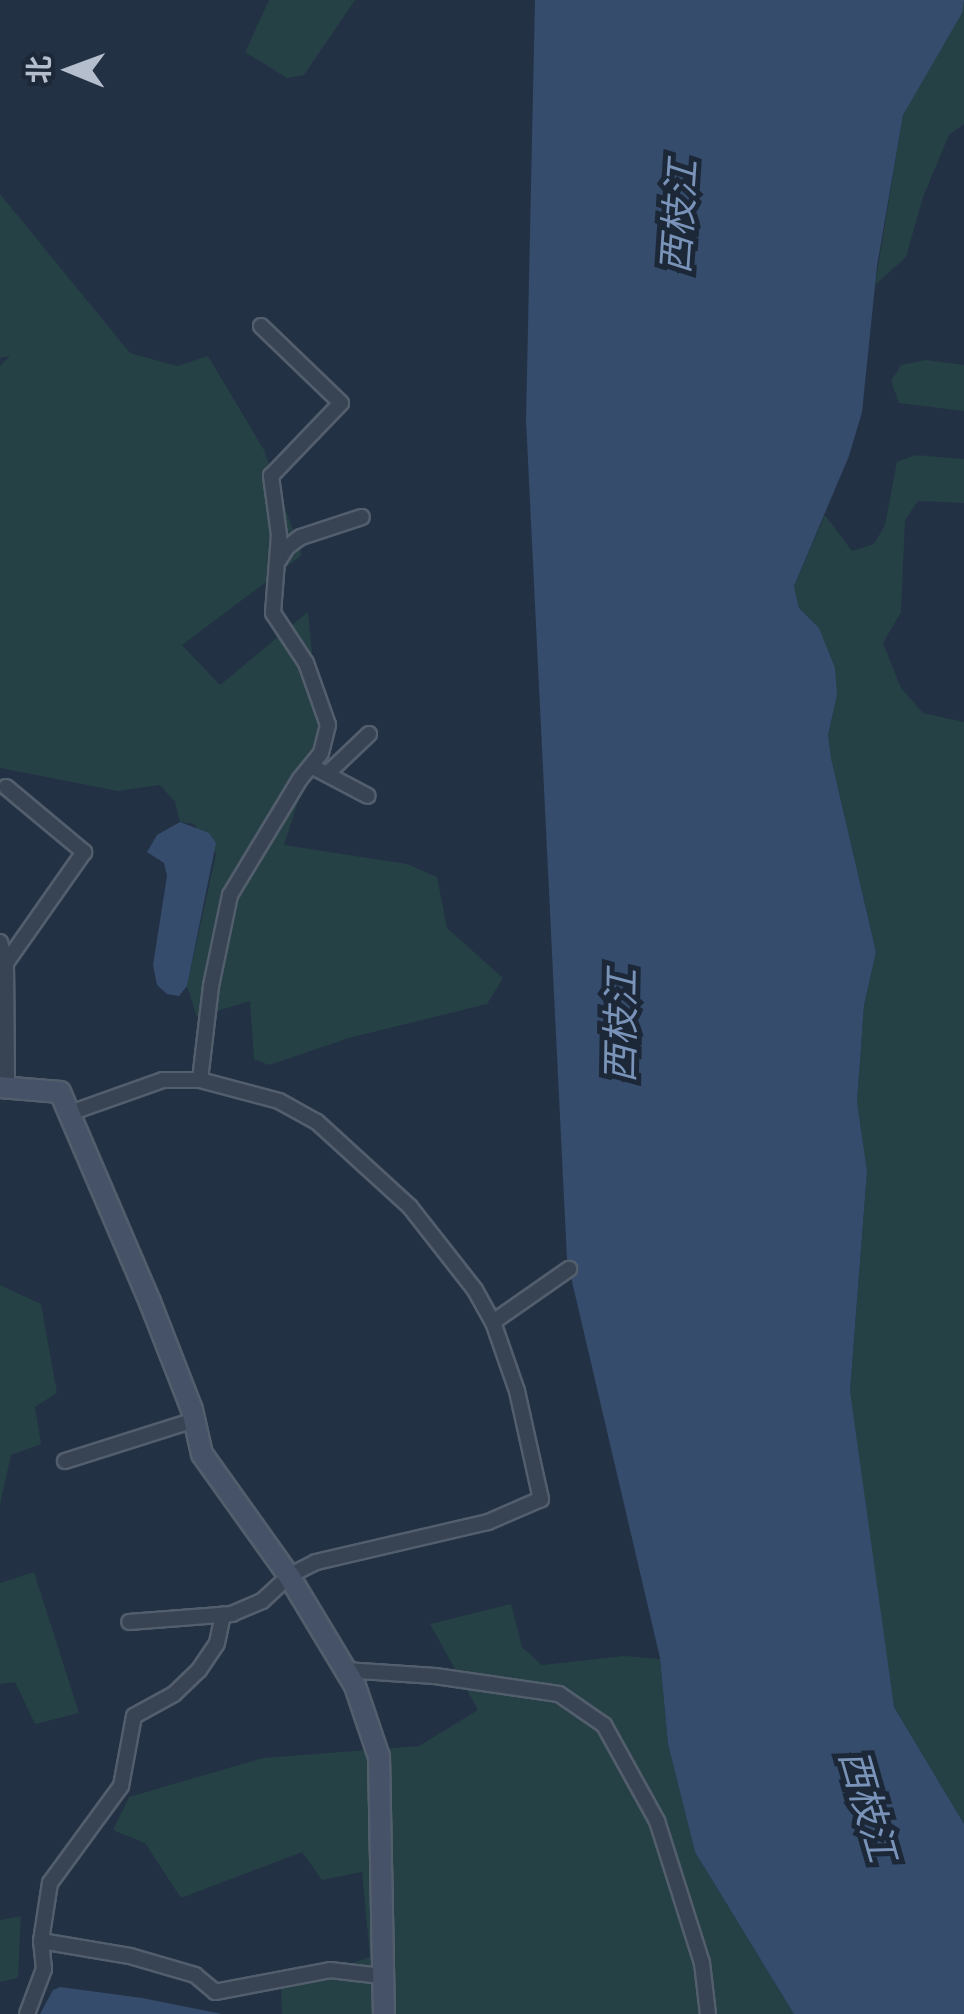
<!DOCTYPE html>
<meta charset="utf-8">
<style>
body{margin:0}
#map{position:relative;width:964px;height:2014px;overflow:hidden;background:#233144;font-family:"Source Sans 3","Noto Sans SC",sans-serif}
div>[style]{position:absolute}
.green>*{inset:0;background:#254145}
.water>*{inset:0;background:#354c6c}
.roads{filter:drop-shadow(2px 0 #535e6d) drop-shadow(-2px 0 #535e6d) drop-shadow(0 2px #535e6d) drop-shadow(0 -2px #535e6d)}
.street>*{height:14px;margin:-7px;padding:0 7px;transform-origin:7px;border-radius:7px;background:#384353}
.secondary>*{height:20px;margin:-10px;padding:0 10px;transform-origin:10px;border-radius:10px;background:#455267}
span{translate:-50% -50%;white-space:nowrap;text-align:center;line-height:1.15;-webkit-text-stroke:10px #1c2838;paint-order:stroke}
.water-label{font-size:38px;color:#7994b8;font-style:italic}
.north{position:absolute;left:20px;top:20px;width:100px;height:100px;-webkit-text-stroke:8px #1c2838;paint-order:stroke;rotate:271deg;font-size:28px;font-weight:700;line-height:40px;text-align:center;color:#b5becd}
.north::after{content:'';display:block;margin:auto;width:35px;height:45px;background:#b5becd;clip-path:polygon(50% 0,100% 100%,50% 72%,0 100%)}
</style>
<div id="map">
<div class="green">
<div style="clip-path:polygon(269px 0,355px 0,304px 75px,287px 78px,245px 52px)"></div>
<div style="clip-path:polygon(964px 2px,964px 124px,949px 135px,923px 197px,906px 257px,875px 285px,903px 115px)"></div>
<div style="clip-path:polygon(0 194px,130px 353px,177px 366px,208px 356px,264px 450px,302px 555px,182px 645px,220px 685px,308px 612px,320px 733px,284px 845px,407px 864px,437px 877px,447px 928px,503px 978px,487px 1004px,349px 1038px,269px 1065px,254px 1059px,250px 1001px,197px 1017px,187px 986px,216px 854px,194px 824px,180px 822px,175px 802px,160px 785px,118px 791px,0 768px,0 366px,10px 356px,0 358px)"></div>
<div style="clip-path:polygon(926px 360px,964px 365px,964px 411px,899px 403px,891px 381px,901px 365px)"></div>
<div style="clip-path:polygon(915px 455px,964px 459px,964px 503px,918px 501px,905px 520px,901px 612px,883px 643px,901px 688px,923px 713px,964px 722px,964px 1824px,894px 1707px,883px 1647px,850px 1391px,867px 1171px,857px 1102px,864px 1005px,876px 952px,831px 758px,828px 735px,837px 695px,819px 628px,799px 608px,794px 586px,825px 515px,852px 551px,874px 544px,885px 525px,897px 462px)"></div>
<div style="clip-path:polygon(0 1285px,41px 1304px,57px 1393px,35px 1407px,41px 1444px,11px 1455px,0 1505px)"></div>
<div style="clip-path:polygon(34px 1572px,79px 1713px,35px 1724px,15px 1682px,0 1684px,0 1583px)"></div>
<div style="clip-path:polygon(511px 1604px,522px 1647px,542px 1665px,625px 1656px,660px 1659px,668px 1744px,695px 1852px,794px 2014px,282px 2014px,281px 1989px,370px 1957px,362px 1872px,322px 1880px,302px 1852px,181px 1898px,145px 1843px,113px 1830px,129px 1797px,263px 1758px,419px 1746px,478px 1710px,430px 1624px)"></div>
<div style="clip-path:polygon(21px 1916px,18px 1978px,0 1982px,0 1920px)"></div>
</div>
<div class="water">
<div style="clip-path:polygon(535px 0,964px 0,962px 13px,903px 115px,877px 266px,862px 412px,849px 456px,794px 586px,799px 608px,819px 628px,835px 668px,837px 695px,828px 735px,831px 758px,876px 952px,864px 1005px,857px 1102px,867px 1171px,850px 1391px,894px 1707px,964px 1824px,964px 2014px,794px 2014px,695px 1852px,668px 1744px,660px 1658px,567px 1260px,526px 420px)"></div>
<div style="clip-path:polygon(180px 822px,209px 833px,216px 843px,187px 986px,179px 996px,167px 994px,157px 985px,153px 965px,167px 876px,164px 863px,147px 852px,157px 835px)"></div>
<div style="clip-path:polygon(60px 1987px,142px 1998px,222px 2014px,40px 2014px,53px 1990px)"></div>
</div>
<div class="roads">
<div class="street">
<div style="left:279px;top:560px;width:15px;rotate:-58deg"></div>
<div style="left:287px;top:547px;width:17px;rotate:-36deg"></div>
<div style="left:301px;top:537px;width:64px;rotate:-18.2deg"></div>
<div style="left:311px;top:766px;width:64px;rotate:27.8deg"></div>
<div style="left:327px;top:774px;width:58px;rotate:-43.6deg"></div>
<div style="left:6px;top:787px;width:102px;rotate:39.8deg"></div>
<div style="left:84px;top:852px;width:136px;rotate:125.1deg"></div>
<div style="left:0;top:942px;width:22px;rotate:74deg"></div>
<div style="left:6px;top:963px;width:124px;rotate:89.5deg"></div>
<div style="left:200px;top:1080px;width:95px;rotate:-83.3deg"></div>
<div style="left:211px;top:986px;width:93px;rotate:-78.2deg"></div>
<div style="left:230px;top:895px;width:135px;rotate:-58.9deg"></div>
<div style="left:300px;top:779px;width:33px;rotate:-51deg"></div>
<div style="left:321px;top:753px;width:29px;rotate:-76deg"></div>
<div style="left:328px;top:725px;width:66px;rotate:-109.5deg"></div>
<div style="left:306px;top:663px;width:60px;rotate:-123.4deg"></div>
<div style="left:273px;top:613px;width:78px;rotate:-85.6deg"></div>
<div style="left:279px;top:535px;width:60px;rotate:-97.7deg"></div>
<div style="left:271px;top:476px;width:101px;rotate:-46.2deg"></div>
<div style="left:341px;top:403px;width:111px;rotate:-136.1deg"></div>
<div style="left:70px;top:1113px;width:99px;rotate:-19.5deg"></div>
<div style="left:163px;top:1080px;width:37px"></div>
<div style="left:200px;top:1080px;width:82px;rotate:14.9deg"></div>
<div style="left:279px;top:1101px;width:43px;rotate:28.9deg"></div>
<div style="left:317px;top:1122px;width:126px;rotate:42.4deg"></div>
<div style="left:410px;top:1207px;width:105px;rotate:51.9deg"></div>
<div style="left:475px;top:1290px;width:37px;rotate:61deg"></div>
<div style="left:493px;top:1322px;width:73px;rotate:70.8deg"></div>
<div style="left:517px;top:1391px;width:111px;rotate:77.5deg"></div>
<div style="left:541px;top:1499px;width:58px;rotate:156.5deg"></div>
<div style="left:488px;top:1522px;width:177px;rotate:166.9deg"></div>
<div style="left:316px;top:1562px;width:30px;rotate:153deg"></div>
<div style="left:289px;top:1576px;width:37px;rotate:137deg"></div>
<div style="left:262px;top:1601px;width:33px;rotate:157deg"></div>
<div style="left:232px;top:1614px;width:103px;rotate:175.6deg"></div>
<div style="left:493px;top:1322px;width:93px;rotate:-34.9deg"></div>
<div style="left:65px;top:1461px;width:135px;rotate:-17.6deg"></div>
<div style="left:345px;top:1670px;width:90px;rotate:3.8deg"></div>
<div style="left:435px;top:1676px;width:125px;rotate:8.3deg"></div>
<div style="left:559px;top:1694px;width:55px;rotate:34.6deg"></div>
<div style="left:604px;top:1725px;width:110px;rotate:61.1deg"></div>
<div style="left:657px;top:1821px;width:149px;rotate:72.4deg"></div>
<div style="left:702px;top:1963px;width:51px;rotate:83.3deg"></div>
<div style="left:41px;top:1941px;width:90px;rotate:9.6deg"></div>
<div style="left:130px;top:1956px;width:68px;rotate:16.3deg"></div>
<div style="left:195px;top:1975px;width:26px;rotate:40deg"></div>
<div style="left:215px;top:1992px;width:117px;rotate:-10.8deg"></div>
<div style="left:330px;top:1970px;width:52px;rotate:6.6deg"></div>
<div style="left:27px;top:2014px;width:48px;rotate:-69.3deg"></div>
<div style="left:44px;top:1969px;width:28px;rotate:-96deg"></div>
<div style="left:41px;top:1941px;width:59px;rotate:-81.2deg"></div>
<div style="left:50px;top:1883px;width:120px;rotate:-53.8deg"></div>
<div style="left:121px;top:1786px;width:71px;rotate:-79.5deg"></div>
<div style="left:134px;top:1716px;width:46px;rotate:-28.8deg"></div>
<div style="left:174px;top:1694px;width:35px;rotate:-44deg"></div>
<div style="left:199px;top:1670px;width:32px;rotate:-56deg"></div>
<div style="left:217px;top:1643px;width:29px;rotate:-78deg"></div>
</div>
<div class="secondary">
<div style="left:0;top:1087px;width:60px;rotate:4.8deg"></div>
<div style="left:60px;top:1092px;width:228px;rotate:66.8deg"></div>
<div style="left:150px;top:1302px;width:116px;rotate:68.7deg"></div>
<div style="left:192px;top:1410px;width:45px;rotate:77.2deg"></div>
<div style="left:202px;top:1454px;width:150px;rotate:54.5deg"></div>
<div style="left:289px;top:1576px;width:128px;rotate:59deg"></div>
<div style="left:355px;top:1686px;width:75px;rotate:71.3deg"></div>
<div style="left:379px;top:1757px;width:257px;rotate:88.9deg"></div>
</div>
</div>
<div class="water-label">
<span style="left:681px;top:217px;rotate:-86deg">西枝江</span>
<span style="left:623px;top:1026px;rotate:-89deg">西枝江</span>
<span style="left:866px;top:1806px;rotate:74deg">西枝江</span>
</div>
<div class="north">北</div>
</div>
